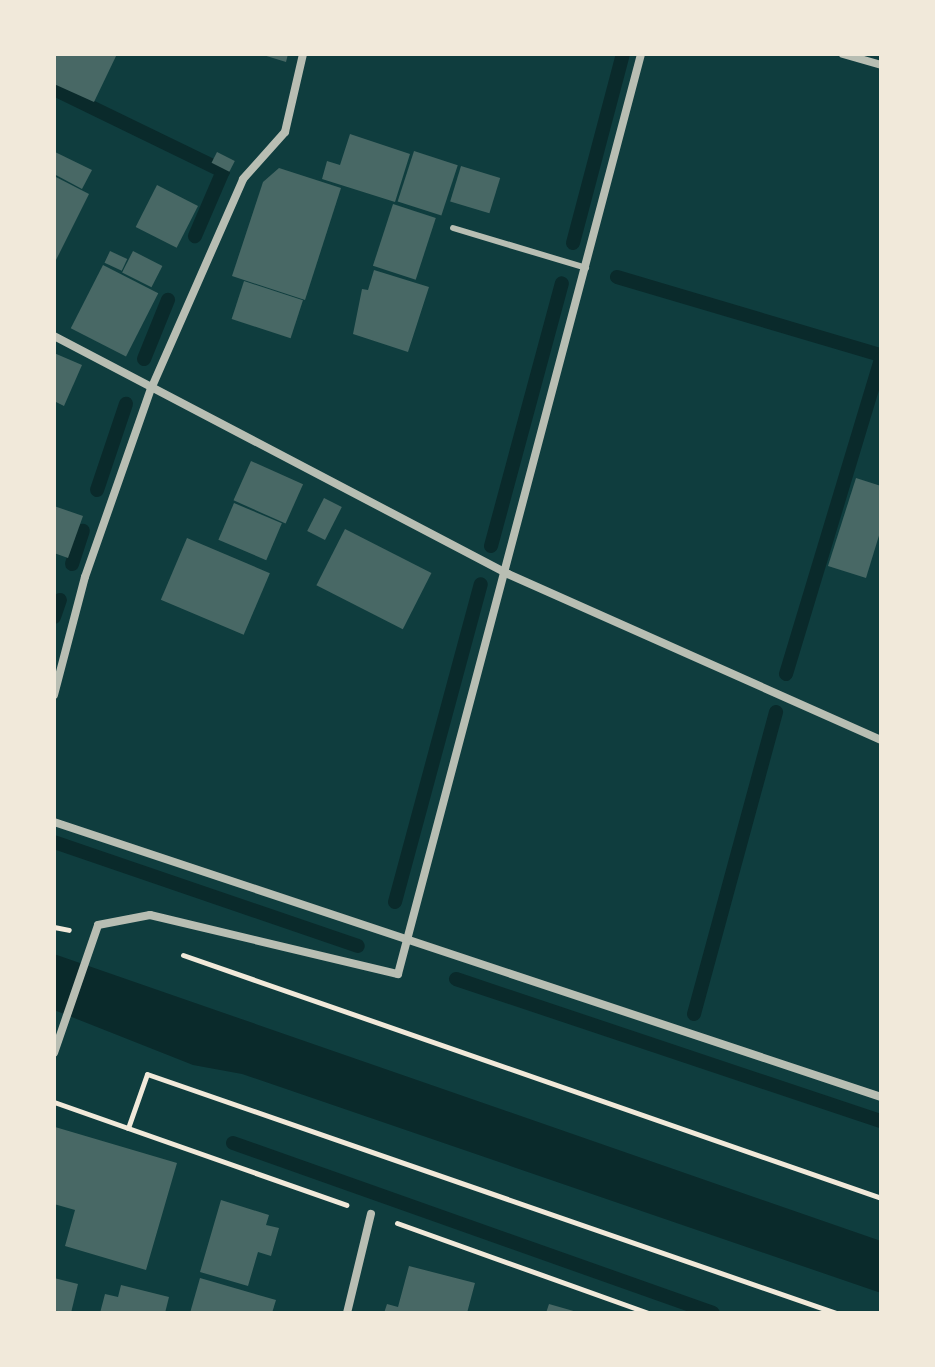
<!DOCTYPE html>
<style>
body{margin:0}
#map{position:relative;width:935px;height:1367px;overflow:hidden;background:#0f3d3e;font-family:Barlow,sans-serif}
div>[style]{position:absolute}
.water>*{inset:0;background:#0a2a2b}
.stream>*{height:14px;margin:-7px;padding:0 7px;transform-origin:7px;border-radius:7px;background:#0a2a2b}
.building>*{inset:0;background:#486865;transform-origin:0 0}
.path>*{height:5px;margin:-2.5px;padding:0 2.5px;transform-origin:2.5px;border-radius:2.5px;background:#f1e9da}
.service>*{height:6px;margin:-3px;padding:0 3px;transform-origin:3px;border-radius:3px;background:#b8beb3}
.minor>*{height:8px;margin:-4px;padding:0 4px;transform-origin:4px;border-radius:4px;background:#b8beb3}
span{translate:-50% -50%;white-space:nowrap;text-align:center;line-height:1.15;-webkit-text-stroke:7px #f1e9da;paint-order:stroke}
.frame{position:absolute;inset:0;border:56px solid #f1e9da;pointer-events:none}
</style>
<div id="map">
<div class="water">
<div style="clip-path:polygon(54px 954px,881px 1241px,881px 1293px,242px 1074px,193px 1065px,54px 1010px)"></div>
</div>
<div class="stream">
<div style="left:54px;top:89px;width:188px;rotate:25.9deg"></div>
<div style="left:223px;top:171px;width:71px;rotate:113.3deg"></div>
<div style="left:573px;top:243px;width:196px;rotate:-75.2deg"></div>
<div style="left:617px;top:277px;width:275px;rotate:16.5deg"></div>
<div style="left:144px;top:359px;width:64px;rotate:-67.9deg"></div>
<div style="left:97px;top:490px;width:91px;rotate:-71.4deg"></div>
<div style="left:491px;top:546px;width:272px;rotate:-74.9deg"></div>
<div style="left:72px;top:564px;width:35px;rotate:-72deg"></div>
<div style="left:54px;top:617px;width:18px;rotate:-71deg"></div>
<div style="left:786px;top:674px;width:329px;rotate:-73.2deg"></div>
<div style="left:54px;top:842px;width:321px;rotate:18.9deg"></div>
<div style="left:395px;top:902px;width:329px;rotate:-74.9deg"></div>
<div style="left:456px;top:979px;width:448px;rotate:18.5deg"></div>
<div style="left:694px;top:1014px;width:313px;rotate:-74.8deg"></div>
<div style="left:233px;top:1143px;width:509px;rotate:19.5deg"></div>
</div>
<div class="building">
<div style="clip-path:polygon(54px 54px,117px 54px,94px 102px,54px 84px)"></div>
<div style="clip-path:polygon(260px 54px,288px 54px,286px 62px)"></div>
<div style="clip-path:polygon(350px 134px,410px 154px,395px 202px,322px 179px,327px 161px,340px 165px)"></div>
<div style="left:414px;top:151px;width:46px;height:53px;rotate:18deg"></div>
<div style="clip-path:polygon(55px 152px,92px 170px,82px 189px,54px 174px)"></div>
<div style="left:217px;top:152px;width:20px;height:12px;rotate:27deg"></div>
<div style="left:461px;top:166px;width:41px;height:37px;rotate:17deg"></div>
<div style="clip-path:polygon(279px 168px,341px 188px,305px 300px,232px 276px,263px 182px)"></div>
<div style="clip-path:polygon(54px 176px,89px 194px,56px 260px,54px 259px)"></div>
<div style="left:157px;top:185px;width:46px;height:47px;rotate:27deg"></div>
<div style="left:393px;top:204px;width:45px;height:65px;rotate:18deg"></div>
<div style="left:110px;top:251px;width:19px;height:13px;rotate:25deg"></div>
<div style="left:133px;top:251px;width:33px;height:24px;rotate:27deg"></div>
<div style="left:103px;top:265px;width:62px;height:71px;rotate:27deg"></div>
<div style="clip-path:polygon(374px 270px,429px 287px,408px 352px,353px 334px,362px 289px,368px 290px)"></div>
<div style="left:244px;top:281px;width:62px;height:40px;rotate:18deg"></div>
<div style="clip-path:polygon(54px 353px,82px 365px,64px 406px,54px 401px)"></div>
<div style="left:251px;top:461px;width:57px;height:43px;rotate:24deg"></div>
<div style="clip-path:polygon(856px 478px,881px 486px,881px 529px,866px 578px,828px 566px)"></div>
<div style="left:324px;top:498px;width:20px;height:37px;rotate:27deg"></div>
<div style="left:234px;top:503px;width:52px;height:40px;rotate:23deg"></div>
<div style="clip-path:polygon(54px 506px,83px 516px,68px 558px,54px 553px)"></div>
<div style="left:345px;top:529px;width:97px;height:63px;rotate:27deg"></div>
<div style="left:187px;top:538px;width:90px;height:67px;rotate:23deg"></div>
<div style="clip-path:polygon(55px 1127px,177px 1163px,146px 1270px,65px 1246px,75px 1210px,54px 1204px)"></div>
<div style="clip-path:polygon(221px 1200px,269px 1215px,266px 1225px,279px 1228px,271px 1256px,258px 1252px,248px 1286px,200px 1272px)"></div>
<div style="clip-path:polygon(409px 1266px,475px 1283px,467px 1313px,384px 1313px,387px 1304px,398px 1307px)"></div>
<div style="clip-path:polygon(54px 1278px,78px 1284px,71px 1313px,54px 1313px)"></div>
<div style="clip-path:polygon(200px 1278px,276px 1300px,272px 1313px,190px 1313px)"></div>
<div style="clip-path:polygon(121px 1285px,169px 1297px,165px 1313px,100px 1313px,105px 1294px,118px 1297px)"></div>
<div style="clip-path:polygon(549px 1304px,577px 1312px,577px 1313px,546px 1313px)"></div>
</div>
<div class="path">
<div style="left:54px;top:927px;width:15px;rotate:11deg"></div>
<div style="left:183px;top:955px;width:739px;rotate:19.19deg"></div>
<div style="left:54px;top:1102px;width:310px;rotate:19.4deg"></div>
<div style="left:128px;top:1128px;width:57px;rotate:-70.6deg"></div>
<div style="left:147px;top:1074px;width:729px;rotate:19.13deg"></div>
<div style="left:397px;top:1223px;width:267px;rotate:19.7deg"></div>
</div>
<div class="service">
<div style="left:453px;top:228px;width:139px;rotate:16.7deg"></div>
</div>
<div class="minor">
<div style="left:843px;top:54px;width:40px;rotate:16deg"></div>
<div style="left:54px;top:336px;width:513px;rotate:27.66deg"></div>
<div style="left:508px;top:574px;width:408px;rotate:24deg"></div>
<div style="left:54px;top:695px;width:122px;rotate:-75.3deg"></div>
<div style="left:85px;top:577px;width:199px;rotate:-70.7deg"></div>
<div style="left:151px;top:389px;width:229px;rotate:-66.3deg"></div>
<div style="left:243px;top:179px;width:63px;rotate:-48.2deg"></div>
<div style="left:285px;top:132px;width:80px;rotate:-77deg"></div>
<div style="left:54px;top:822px;width:872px;rotate:18.39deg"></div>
<div style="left:54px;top:1053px;width:135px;rotate:-71deg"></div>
<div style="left:98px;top:925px;width:53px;rotate:-10.9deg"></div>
<div style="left:150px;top:915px;width:255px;rotate:13.4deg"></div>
<div style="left:398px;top:974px;width:952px;rotate:-75.2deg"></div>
<div style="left:347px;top:1313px;width:102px;rotate:-76.4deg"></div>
</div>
<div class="frame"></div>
</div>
